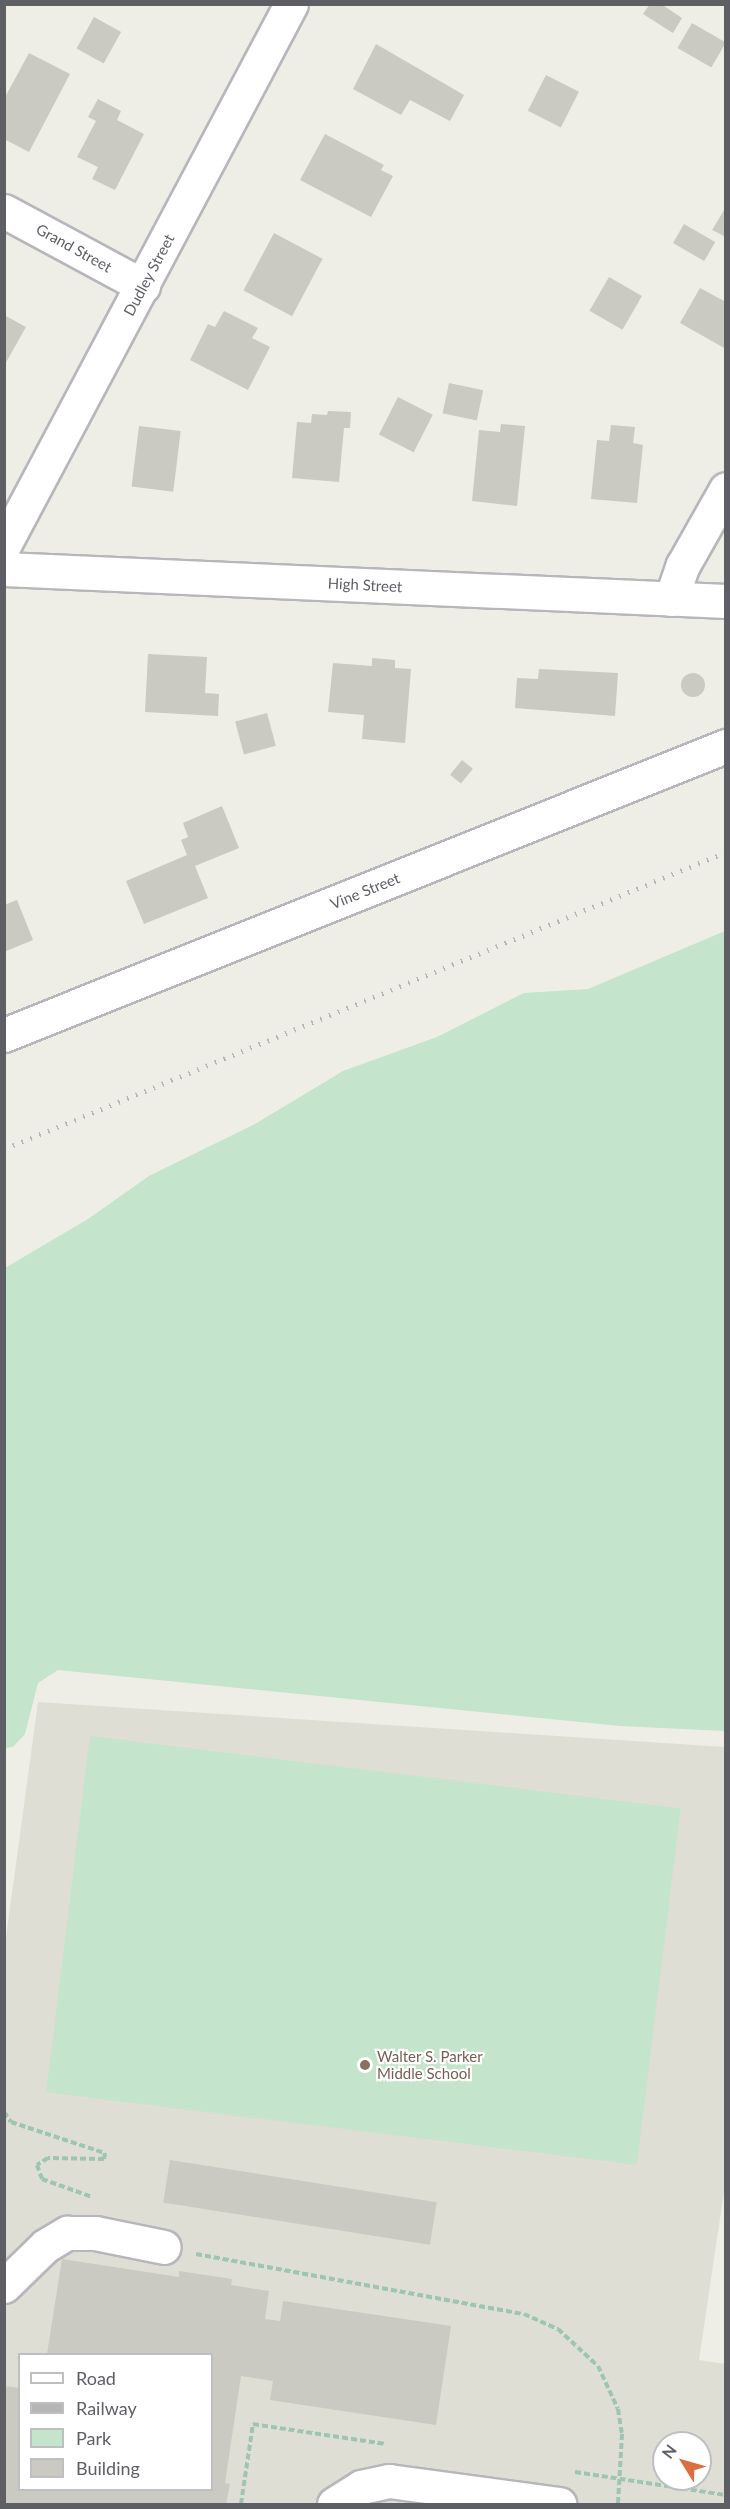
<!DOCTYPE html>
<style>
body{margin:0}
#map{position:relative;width:730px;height:2509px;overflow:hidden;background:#eeeee6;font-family:Lato,sans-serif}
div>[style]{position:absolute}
.education>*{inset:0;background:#deded4}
.green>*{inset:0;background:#c4e4cb;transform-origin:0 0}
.building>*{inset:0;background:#cac9c2;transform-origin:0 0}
.round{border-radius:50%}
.path>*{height:4px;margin-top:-2px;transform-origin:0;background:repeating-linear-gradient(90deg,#9ec4b2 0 6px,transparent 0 9px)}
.roads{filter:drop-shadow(2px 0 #b6b6bb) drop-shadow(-2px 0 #b6b6bb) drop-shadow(0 2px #b6b6bb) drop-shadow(0 -2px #b6b6bb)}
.minor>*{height:33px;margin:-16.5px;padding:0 16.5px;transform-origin:16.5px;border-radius:16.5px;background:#fff}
.rail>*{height:4.5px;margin-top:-2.25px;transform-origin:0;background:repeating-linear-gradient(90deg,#b6b6b7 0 1.5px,transparent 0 9.5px)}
.dots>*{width:16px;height:16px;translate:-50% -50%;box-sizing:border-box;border:3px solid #fff;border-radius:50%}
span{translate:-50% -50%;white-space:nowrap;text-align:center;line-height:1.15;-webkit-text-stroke:4.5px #fff;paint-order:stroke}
.street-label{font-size:15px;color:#5d5f65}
.education-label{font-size:15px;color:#785e54}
.left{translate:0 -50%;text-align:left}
.frame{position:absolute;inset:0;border:6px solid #5d5f65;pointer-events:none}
.legend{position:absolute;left:18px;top:2353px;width:195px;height:138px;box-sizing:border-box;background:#fff;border:2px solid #bebfc1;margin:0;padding:8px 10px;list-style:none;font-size:18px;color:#5d5f65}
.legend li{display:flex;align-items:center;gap:12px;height:30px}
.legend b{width:30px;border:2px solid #bebfc1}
.north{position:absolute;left:652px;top:2431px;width:60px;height:60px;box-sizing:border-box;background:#fff;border:2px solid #bebfc1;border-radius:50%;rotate:307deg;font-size:16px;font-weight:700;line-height:24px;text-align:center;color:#5d5f65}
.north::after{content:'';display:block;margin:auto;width:21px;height:27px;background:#da6f40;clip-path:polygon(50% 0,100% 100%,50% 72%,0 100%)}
</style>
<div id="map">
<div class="education">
<div style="clip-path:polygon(evenodd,38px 1702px,725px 1747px,726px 2178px,699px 2360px,725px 2364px,725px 2504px,5px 2504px,4px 1952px,38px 1702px,20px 2354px,212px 2354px,212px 2490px,20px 2490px,20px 2354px,38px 1702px,664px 2443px,700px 2443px,700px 2479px,664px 2479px,664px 2443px)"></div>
</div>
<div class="green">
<div style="clip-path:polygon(725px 931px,725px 1731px,620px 1726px,58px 1670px,38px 1683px,25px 1734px,13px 1747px,5px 1748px,5px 1268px,88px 1219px,149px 1176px,255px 1124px,343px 1071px,437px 1037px,524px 993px,588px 989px)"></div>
<div style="left:90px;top:1736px;width:595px;height:359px;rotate:7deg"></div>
</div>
<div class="building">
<div style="clip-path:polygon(650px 4px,661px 4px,682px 18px,673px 33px,643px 14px)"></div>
<div style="left:94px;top:17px;width:31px;height:36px;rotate:29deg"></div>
<div style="left:692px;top:23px;width:39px;height:29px;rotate:30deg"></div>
<div style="clip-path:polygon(376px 44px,464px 95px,450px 121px,410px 100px,401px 115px,353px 89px)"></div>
<div style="clip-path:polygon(29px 53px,70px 74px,29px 152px,4px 139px,4px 99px)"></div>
<div style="left:546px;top:75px;width:37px;height:40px;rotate:27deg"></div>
<div style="clip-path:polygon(98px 99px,121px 111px,117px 120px,144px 134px,115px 190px,92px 179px,98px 167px,77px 157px,96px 121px,88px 117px)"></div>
<div style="clip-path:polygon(325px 134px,384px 165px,381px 170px,393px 176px,371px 217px,300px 180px)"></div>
<div style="clip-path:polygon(726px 207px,726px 237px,712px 230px)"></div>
<div style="left:684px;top:224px;width:36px;height:22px;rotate:30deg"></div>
<div style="left:274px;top:233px;width:55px;height:65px;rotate:28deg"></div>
<div style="left:609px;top:277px;width:38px;height:39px;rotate:30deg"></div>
<div style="clip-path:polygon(700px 288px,726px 302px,726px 349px,680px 323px)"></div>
<div style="clip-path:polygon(224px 311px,258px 328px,252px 338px,270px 347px,248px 390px,190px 360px,208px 324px,215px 327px)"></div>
<div style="clip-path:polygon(4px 315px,26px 327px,4px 366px)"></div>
<div style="left:449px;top:383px;width:35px;height:31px;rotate:12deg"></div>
<div style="left:398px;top:397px;width:39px;height:42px;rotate:27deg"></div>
<div style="clip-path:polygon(328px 411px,351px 412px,350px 428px,344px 428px,339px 482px,292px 478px,297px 422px,311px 423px,312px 414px,327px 415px)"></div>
<div style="clip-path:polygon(501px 424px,525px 426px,517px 506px,472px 501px,479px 430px,500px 432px)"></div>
<div style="clip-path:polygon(611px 425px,635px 427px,633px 443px,643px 445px,637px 503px,591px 499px,597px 440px,609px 441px)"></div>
<div style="left:139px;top:426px;width:42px;height:61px;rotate:7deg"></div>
<div style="clip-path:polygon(148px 654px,207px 657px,205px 693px,219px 694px,218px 716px,145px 712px)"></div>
<div style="clip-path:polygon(372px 658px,395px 660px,395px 668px,411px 669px,405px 743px,362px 739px,364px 715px,328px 712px,333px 663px,372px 666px)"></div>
<div style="clip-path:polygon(539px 669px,618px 673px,615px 716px,515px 708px,517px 678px,538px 679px)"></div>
<div class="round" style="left:681px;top:673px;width:24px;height:24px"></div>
<div style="left:267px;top:713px;width:34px;height:33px;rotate:75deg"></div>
<div style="left:462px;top:760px;width:14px;height:19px;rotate:39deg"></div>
<div style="clip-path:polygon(222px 806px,239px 848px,195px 866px,208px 898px,144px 924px,126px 881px,187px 855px,181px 840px,188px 837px,183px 823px)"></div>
<div style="clip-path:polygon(17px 900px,33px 940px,4px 952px,4px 905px)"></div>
<div style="left:170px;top:2160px;width:270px;height:43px;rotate:9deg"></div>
<div style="clip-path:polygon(62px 2259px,179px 2277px,179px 2271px,232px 2279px,231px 2285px,269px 2291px,265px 2319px,280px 2321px,283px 2301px,451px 2326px,436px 2425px,270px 2400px,273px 2381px,241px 2376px,225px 2483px,230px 2484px,226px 2504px,4px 2504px,4px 2386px,20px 2388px,20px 2490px,212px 2490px,212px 2354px,47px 2354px)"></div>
</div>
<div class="path">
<div style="left:4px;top:2112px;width:12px;rotate:55deg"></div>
<div style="left:11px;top:2122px;width:99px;rotate:18.3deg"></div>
<div style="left:105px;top:2153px;width:6px;rotate:99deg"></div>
<div style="left:104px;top:2159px;width:56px;rotate:-179deg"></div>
<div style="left:48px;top:2158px;width:13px;rotate:148deg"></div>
<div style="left:37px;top:2165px;width:15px;rotate:70deg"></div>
<div style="left:42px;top:2179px;width:53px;rotate:19.8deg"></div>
<div style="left:196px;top:2254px;width:333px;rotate:10.4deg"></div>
<div style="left:524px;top:2314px;width:37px;rotate:24deg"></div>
<div style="left:558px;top:2329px;width:54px;rotate:42.8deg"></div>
<div style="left:598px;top:2366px;width:47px;rotate:65.1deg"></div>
<div style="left:618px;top:2409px;width:25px;rotate:81deg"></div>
<div style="left:622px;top:2434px;width:70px;rotate:93.3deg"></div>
<div style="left:575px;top:2472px;width:153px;rotate:8.7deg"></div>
<div style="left:241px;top:2504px;width:81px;rotate:-81.5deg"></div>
<div style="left:253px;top:2424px;width:134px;rotate:8.6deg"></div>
</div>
<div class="roads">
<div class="minor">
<div style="left:4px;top:211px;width:158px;rotate:28.3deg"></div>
<div style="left:4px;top:545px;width:612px;rotate:-62.05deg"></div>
<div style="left:4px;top:569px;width:723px;rotate:2.54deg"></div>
<div style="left:671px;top:599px;width:36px;rotate:-71deg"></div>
<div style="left:683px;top:565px;width:87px;rotate:-60.5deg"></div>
<div style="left:4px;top:1035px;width:778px;rotate:-21.82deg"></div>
<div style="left:4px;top:2286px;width:57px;rotate:-44.3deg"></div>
<div style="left:45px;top:2246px;width:26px;rotate:-31deg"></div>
<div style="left:67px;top:2233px;width:28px"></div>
<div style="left:95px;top:2233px;width:70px;rotate:11.5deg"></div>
<div style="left:334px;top:2504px;width:32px;rotate:-32deg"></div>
<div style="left:361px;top:2487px;width:29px;rotate:-12deg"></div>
<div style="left:389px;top:2481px;width:172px;rotate:7.7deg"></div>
</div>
</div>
<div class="rail">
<div style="left:4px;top:1149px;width:781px;rotate:-22.36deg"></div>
</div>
<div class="dots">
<div style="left:365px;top:2065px;background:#8d6e63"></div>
</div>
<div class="street-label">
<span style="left:74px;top:248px;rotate:29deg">Grand Street</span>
<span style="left:149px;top:275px;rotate:-62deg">Dudley Street</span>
<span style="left:365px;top:585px;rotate:3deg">High Street</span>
<span style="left:365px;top:891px;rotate:-22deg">Vine Street</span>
</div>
<div class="education-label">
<span class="left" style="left:377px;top:2065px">Walter S. Parker<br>Middle School</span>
</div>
<div class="frame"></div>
<ul class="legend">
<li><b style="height:8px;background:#fff"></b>Road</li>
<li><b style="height:8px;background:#b6b6b7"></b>Railway</li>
<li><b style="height:16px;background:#c4e4cb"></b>Park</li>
<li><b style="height:16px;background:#cac9c2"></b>Building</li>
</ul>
<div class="north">N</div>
</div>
